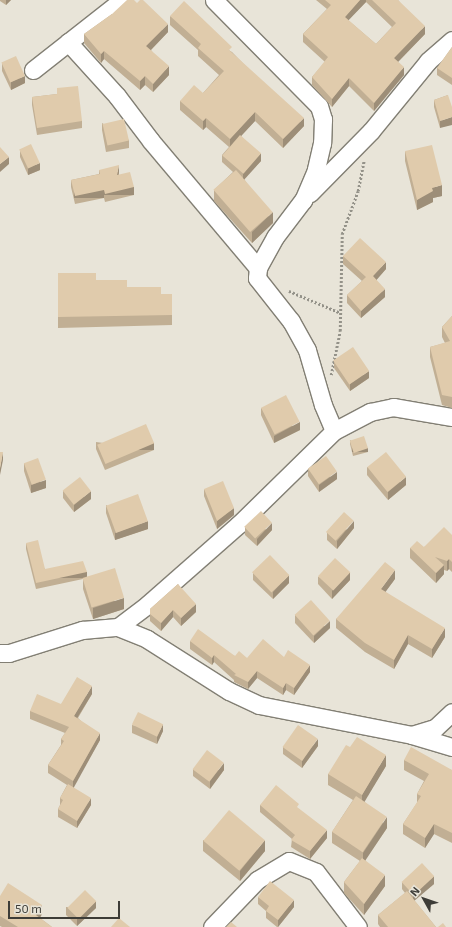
<!DOCTYPE html>
<style>
body{margin:0}
#map{position:relative;width:452px;height:927px;overflow:hidden;background:#e8e4d8;font-family:"Exo 2",sans-serif}
div>[style]{position:absolute}
.path>*{height:2.5px;margin-top:-1.25px;transform-origin:0;background:repeating-linear-gradient(90deg,#949289 0 2px,transparent 0 4px)}
.roads{filter:drop-shadow(1px 0 #827f74) drop-shadow(-1px 0 #827f74) drop-shadow(0 1px #827f74) drop-shadow(0 -1px #827f74)}
.minor>*{height:17px;margin:-8.5px;padding:0 8.5px;transform-origin:8.5px;border-radius:8.5px;background:#fff}
.wall>*{inset:0;background:#c1af94}
.shaded-wall>*{inset:0;background:#9d8e78;transform-origin:0 0}
.building>*{inset:0;background:#e0cbac;transform-origin:0 0}
span{translate:-50% -50%;white-space:nowrap;text-align:center;line-height:1.15;-webkit-text-stroke:3px #e8e4d8;paint-order:stroke}
.north{position:absolute;left:404px;top:879px;width:40px;height:40px;-webkit-text-stroke:3px #e8e4d8;paint-order:stroke;rotate:310deg;font-size:11px;font-weight:700;line-height:16px;text-align:center;color:#3d3c37}
.north::after{content:'';display:block;margin:auto;width:14px;height:18px;background:#3d3c37;clip-path:polygon(50% 0,100% 100%,50% 72%,0 100%)}
.scale{position:absolute;left:8px;top:901px;width:112px;height:18px;box-sizing:border-box;border:2px solid #3d3c37;border-top:0;padding-left:5px;font-size:12px;line-height:14px;white-space:nowrap;color:#3d3c37;-webkit-text-stroke:3px #e8e4d8;paint-order:stroke}
</style>
<div id="map">
<div class="path">
<div style="left:289px;top:291px;width:56px;rotate:22.9deg"></div>
<div style="left:331px;top:375px;width:45px;rotate:-78.4deg"></div>
<div style="left:340px;top:331px;width:97px;rotate:-88.8deg"></div>
<div style="left:342px;top:234px;width:46px;rotate:-69.6deg"></div>
<div style="left:358px;top:191px;width:31px;rotate:-79deg"></div>
</div>
<div class="roads">
<div class="minor">
<div style="left:214px;top:0;width:149px;rotate:45.3deg"></div>
<div style="left:319px;top:106px;width:14px;rotate:73deg"></div>
<div style="left:323px;top:119px;width:24px;rotate:92deg"></div>
<div style="left:322px;top:143px;width:28px;rotate:103deg"></div>
<div style="left:316px;top:170px;width:33px;rotate:113deg"></div>
<div style="left:303px;top:200px;width:46px;rotate:127.1deg"></div>
<div style="left:275px;top:237px;width:35px;rotate:119deg"></div>
<div style="left:258px;top:268px;width:10px;rotate:96deg"></div>
<div style="left:257px;top:278px;width:55px;rotate:51.7deg"></div>
<div style="left:291px;top:321px;width:33px;rotate:61deg"></div>
<div style="left:307px;top:350px;width:57px;rotate:73.8deg"></div>
<div style="left:323px;top:405px;width:28px;rotate:67deg"></div>
<div style="left:68px;top:42px;width:73px;rotate:47.8deg"></div>
<div style="left:117px;top:96px;width:56px;rotate:52.9deg"></div>
<div style="left:151px;top:141px;width:166px;rotate:49.9deg"></div>
<div style="left:33px;top:70px;width:113px;rotate:-38.2deg"></div>
<div style="left:310px;top:193px;width:87px;rotate:-45.5deg"></div>
<div style="left:371px;top:131px;width:90px;rotate:-50.8deg"></div>
<div style="left:428px;top:61px;width:32px;rotate:-41deg"></div>
<div style="left:118px;top:627px;width:31px;rotate:22deg"></div>
<div style="left:147px;top:639px;width:97px;rotate:32.4deg"></div>
<div style="left:229px;top:691px;width:33px;rotate:25deg"></div>
<div style="left:259px;top:705px;width:156px;rotate:11.1deg"></div>
<div style="left:412px;top:735px;width:42px;rotate:16.7deg"></div>
<div style="left:0;top:653px;width:9px"></div>
<div style="left:9px;top:653px;width:77px;rotate:-17.5deg"></div>
<div style="left:82px;top:630px;width:36px;rotate:-5deg"></div>
<div style="left:118px;top:627px;width:38px;rotate:-37deg"></div>
<div style="left:148px;top:604px;width:120px;rotate:-41.3deg"></div>
<div style="left:238px;top:525px;width:134px;rotate:-44.4deg"></div>
<div style="left:334px;top:431px;width:41px;rotate:-27.8deg"></div>
<div style="left:370px;top:412px;width:24px;rotate:-12deg"></div>
<div style="left:393px;top:407px;width:60px;rotate:9.6deg"></div>
<div style="left:412px;top:735px;width:24px;rotate:-17deg"></div>
<div style="left:435px;top:728px;width:23px;rotate:-43deg"></div>
<div style="left:212px;top:927px;width:65px;rotate:-46.2deg"></div>
<div style="left:257px;top:880px;width:37px;rotate:-31deg"></div>
<div style="left:289px;top:861px;width:29px;rotate:22deg"></div>
<div style="left:316px;top:872px;width:69px;rotate:52.6deg"></div>
</div>
</div>
<div class="wall">
<div style="clip-path:polygon(0 0,11px 0,6px 5px,0 1px)"></div>
<div style="clip-path:polygon(evenodd,316px 0,399px 0,398px 0,425px 34px,398px 62px,404px 75px,374px 111px,349px 86px,332px 107px,312px 85px,312px 77px,325px 62px,303px 42px,303px 34px,327px 9px,316px 0,366px 2px,392px 27px,376px 44px,348px 20px,366px 2px)"></div>
<div style="clip-path:polygon(112px 14px,168px 32px,151px 50px,169px 75px,153px 92px,145px 85px,140px 90px,104px 59px,101px 63px,84px 43px,84px 34px)"></div>
<div style="clip-path:polygon(170px 16px,232px 52px,304px 126px,283px 148px,255px 121px,241px 136px,261px 161px,244px 179px,273px 223px,252px 243px,214px 201px,214px 190px,233px 172px,222px 162px,222px 155px,229px 147px,206px 127px,203px 130px,180px 110px,180px 101px,203px 93px,219px 75px,198px 56px,198px 50px,170px 25px)"></div>
<div style="clip-path:polygon(452px 47px,452px 85px,437px 75px,437px 68px)"></div>
<div style="clip-path:polygon(2px 63px,25px 83px,11px 90px,2px 71px)"></div>
<div style="clip-path:polygon(57px 88px,82px 121px,82px 128px,37px 135px,32px 105px,32px 97px,57px 94px)"></div>
<div style="clip-path:polygon(448px 95px,440px 128px,434px 107px,434px 100px)"></div>
<div style="clip-path:polygon(102px 123px,129px 140px,129px 148px,106px 152px,102px 130px)"></div>
<div style="clip-path:polygon(20px 150px,40px 170px,28px 175px,20px 157px)"></div>
<div style="clip-path:polygon(405px 151px,442px 196px,433px 198px,433px 202px,417px 210px,405px 161px)"></div>
<div style="clip-path:polygon(99px 170px,119px 172px,119px 175px,134px 195px,105px 202px,104px 198px,75px 204px,71px 187px,71px 180px,99px 174px)"></div>
<div style="clip-path:polygon(343px 256px,386px 269px,376px 280px,385px 297px,361px 318px,347px 303px,347px 295px,362px 281px,343px 264px)"></div>
<div style="clip-path:polygon(58px 273px,96px 280px,127px 287px,161px 294px,172px 294px,172px 325px,58px 328px)"></div>
<div style="clip-path:polygon(452px 316px,452px 408px,442px 405px,430px 357px,430px 347px,445px 343px,442px 337px,442px 327px)"></div>
<div style="clip-path:polygon(334px 361px,369px 378px,350px 391px,334px 368px)"></div>
<div style="clip-path:polygon(261px 408px,300px 430px,274px 443px,261px 415px)"></div>
<div style="clip-path:polygon(350px 440px,368px 452px,353px 456px,350px 444px)"></div>
<div style="clip-path:polygon(96px 442px,154px 450px,105px 470px,96px 449px)"></div>
<div style="clip-path:polygon(24px 463px,46px 488px,31px 493px,24px 471px)"></div>
<div style="clip-path:polygon(367px 467px,406px 485px,388px 500px,367px 475px)"></div>
<div style="clip-path:polygon(308px 469px,337px 479px,319px 492px,308px 476px)"></div>
<div style="clip-path:polygon(204px 489px,234px 515px,217px 529px,204px 496px)"></div>
<div style="clip-path:polygon(63px 491px,91px 499px,74px 512px,63px 498px)"></div>
<div style="clip-path:polygon(106px 505px,148px 529px,115px 540px,106px 513px)"></div>
<div style="clip-path:polygon(245px 527px,272px 530px,257px 546px,245px 535px)"></div>
<div style="clip-path:polygon(354px 528px,337px 549px,327px 540px,327px 533px)"></div>
<div style="clip-path:polygon(452px 535px,452px 572px,449px 569px,447px 571px,444px 570px,444px 574px,436px 583px,410px 558px,410px 548px,424px 547px)"></div>
<div style="clip-path:polygon(26px 543px,45px 569px,87px 577px,124px 609px,93px 619px,83px 589px,83px 579px,36px 589px,26px 549px)"></div>
<div style="clip-path:polygon(253px 573px,289px 583px,273px 599px,253px 580px)"></div>
<div style="clip-path:polygon(318px 577px,350px 580px,332px 599px,318px 584px)"></div>
<div style="clip-path:polygon(395px 579px,385px 592px,445px 637px,432px 658px,408px 644px,394px 669px,365px 652px,336px 628px,336px 619px)"></div>
<div style="clip-path:polygon(178px 584px,196px 612px,181px 626px,173px 617px,161px 631px,150px 621px,150px 609px)"></div>
<div style="clip-path:polygon(295px 615px,330px 628px,314px 643px,295px 623px)"></div>
<div style="clip-path:polygon(190px 641px,235px 656px,247px 658px,284px 657px,310px 672px,294px 695px,286px 690px,283px 695px,257px 678px,248px 689px,234px 682px,234px 680px,214px 662px,212px 665px,190px 649px)"></div>
<div style="clip-path:polygon(92px 694px,78px 718px,100px 740px,73px 787px,91px 805px,77px 828px,58px 817px,58px 809px,60px 805px,60px 798px,67px 785px,48px 773px,48px 765px,61px 745px,61px 739px,65px 733px,30px 719px,30px 711px,61px 704px)"></div>
<div style="clip-path:polygon(132px 725px,163px 731px,157px 744px,132px 733px)"></div>
<div style="clip-path:polygon(318px 746px,302px 768px,283px 754px,283px 747px)"></div>
<div style="clip-path:polygon(404px 760px,452px 770px,452px 843px,434px 834px,425px 848px,403px 834px,403px 824px,417px 803px,417px 794px,424px 781px,404px 770px)"></div>
<div style="clip-path:polygon(386px 766px,364px 801px,387px 828px,365px 860px,385px 886px,364px 915px,344px 893px,344px 882px,360px 861px,332px 843px,332px 832px,353px 800px,328px 785px,328px 774px)"></div>
<div style="clip-path:polygon(193px 769px,224px 770px,210px 789px,193px 776px)"></div>
<div style="clip-path:polygon(260px 805px,299px 809px,327px 838px,310px 859px,291px 847px,292px 839px,260px 812px)"></div>
<div style="clip-path:polygon(203px 840px,265px 851px,240px 881px,203px 851px)"></div>
<div style="clip-path:polygon(402px 882px,434px 884px,414px 900px,436px 927px,380px 927px,378px 924px,378px 915px,405px 893px,402px 889px)"></div>
<div style="clip-path:polygon(0 896px,42px 914px,40px 918px,52px 927px,2px 927px,0 926px)"></div>
<div style="clip-path:polygon(258px 897px,294px 907px,278px 927px,277px 927px,266px 918px,266px 911px,258px 904px)"></div>
<div style="clip-path:polygon(66px 907px,96px 908px,77px 926px,66px 915px)"></div>
</div>
<div class="shaded-wall">
<div style="clip-path:polygon(6px 0,11px 0,6px 5px)"></div>
<div style="clip-path:polygon(360px 0,366px 0,366px 2px,345px 24px,345px 17px)"></div>
<div style="clip-path:polygon(168px 24px,168px 32px,146px 55px,146px 46px)"></div>
<div style="clip-path:polygon(425px 26px,425px 34px,394px 66px,394px 58px)"></div>
<div style="clip-path:polygon(104px 51px,104px 59px,101px 63px,101px 54px)"></div>
<div style="clip-path:polygon(169px 66px,169px 75px,153px 92px,153px 84px)"></div>
<div style="clip-path:polygon(404px 67px,404px 75px,374px 111px,374px 103px)"></div>
<div style="clip-path:polygon(25px 76px,25px 83px,11px 90px,11px 82px)"></div>
<div style="clip-path:polygon(145px 76px,145px 85px,140px 90px,140px 81px)"></div>
<div style="clip-path:polygon(349px 78px,349px 86px,332px 107px,332px 99px)"></div>
<div style="clip-path:polygon(255px 112px,255px 121px,230px 148px,230px 139px)"></div>
<div style="clip-path:polygon(452px 117px,452px 125px,440px 128px,440px 121px)"></div>
<div style="clip-path:polygon(206px 118px,206px 127px,203px 130px,203px 121px)"></div>
<div style="clip-path:polygon(304px 118px,304px 126px,283px 148px,283px 139px)"></div>
<div style="clip-path:polygon(261px 153px,261px 161px,243px 181px,243px 173px)"></div>
<div style="clip-path:polygon(9px 157px,9px 164px,0 172px,0 164px)"></div>
<div style="clip-path:polygon(40px 163px,40px 170px,28px 175px,28px 168px)"></div>
<div style="clip-path:polygon(119px 165px,119px 172px,117px 183px,117px 175px)"></div>
<div style="clip-path:polygon(442px 185px,442px 196px,433px 198px,433px 202px,417px 210px,417px 200px,432px 188px)"></div>
<div style="left:134px;top:187px;width:8px;height:30px;rotate:90deg"></div>
<div style="left:104px;top:190px;width:8px;height:30px;rotate:90deg"></div>
<div style="clip-path:polygon(273px 212px,273px 223px,252px 243px,252px 232px)"></div>
<div style="clip-path:polygon(386px 262px,386px 269px,373px 284px,373px 276px)"></div>
<div style="clip-path:polygon(385px 289px,385px 297px,361px 318px,361px 311px)"></div>
<div style="clip-path:polygon(369px 371px,369px 378px,350px 391px,350px 384px)"></div>
<div style="clip-path:polygon(300px 422px,300px 430px,274px 443px,274px 436px)"></div>
<div style="left:154px;top:443px;width:7px;height:53px;rotate:90deg"></div>
<div style="left:368px;top:448px;width:4px;height:16px;rotate:90deg"></div>
<div style="clip-path:polygon(3px 452px,3px 460px,0 475px,0 468px)"></div>
<div style="clip-path:polygon(337px 472px,337px 479px,319px 492px,319px 485px)"></div>
<div style="clip-path:polygon(406px 477px,406px 485px,388px 500px,388px 492px)"></div>
<div style="clip-path:polygon(46px 480px,46px 488px,31px 493px,31px 485px)"></div>
<div style="clip-path:polygon(91px 491px,91px 499px,74px 512px,74px 505px)"></div>
<div style="clip-path:polygon(234px 508px,234px 515px,217px 529px,217px 521px)"></div>
<div style="clip-path:polygon(148px 521px,148px 529px,115px 540px,115px 533px)"></div>
<div style="clip-path:polygon(354px 521px,354px 528px,337px 549px,337px 541px)"></div>
<div style="clip-path:polygon(272px 523px,272px 530px,257px 546px,257px 539px)"></div>
<div style="clip-path:polygon(449px 559px,449px 569px,447px 571px,447px 561px)"></div>
<div style="clip-path:polygon(444px 565px,444px 574px,436px 583px,436px 573px)"></div>
<div style="clip-path:polygon(395px 570px,395px 579px,381px 598px,381px 589px)"></div>
<div style="left:87px;top:572px;width:6px;height:52px;rotate:90deg"></div>
<div style="clip-path:polygon(350px 572px,350px 580px,332px 599px,332px 591px)"></div>
<div style="clip-path:polygon(289px 575px,289px 583px,273px 599px,273px 592px)"></div>
<div style="clip-path:polygon(124px 598px,124px 609px,93px 619px,93px 608px)"></div>
<div style="clip-path:polygon(196px 604px,196px 612px,181px 626px,181px 618px)"></div>
<div style="clip-path:polygon(173px 610px,173px 617px,161px 631px,161px 623px)"></div>
<div style="clip-path:polygon(330px 621px,330px 628px,314px 643px,314px 636px)"></div>
<div style="clip-path:polygon(445px 628px,445px 637px,432px 658px,432px 649px)"></div>
<div style="clip-path:polygon(408px 635px,408px 644px,394px 669px,394px 660px)"></div>
<div style="clip-path:polygon(214px 655px,214px 662px,212px 665px,212px 658px)"></div>
<div style="clip-path:polygon(310px 665px,310px 672px,294px 695px,294px 688px)"></div>
<div style="clip-path:polygon(257px 671px,257px 678px,248px 689px,248px 682px)"></div>
<div style="clip-path:polygon(286px 683px,286px 690px,283px 695px,283px 688px)"></div>
<div style="clip-path:polygon(92px 686px,92px 694px,74px 723px,74px 716px)"></div>
<div style="clip-path:polygon(163px 724px,163px 731px,157px 744px,157px 737px)"></div>
<div style="clip-path:polygon(100px 733px,100px 740px,73px 789px,73px 781px)"></div>
<div style="clip-path:polygon(318px 739px,318px 746px,302px 768px,302px 760px)"></div>
<div style="clip-path:polygon(386px 755px,386px 766px,362px 806px,362px 795px)"></div>
<div style="clip-path:polygon(224px 763px,224px 770px,210px 789px,210px 781px)"></div>
<div style="clip-path:polygon(91px 798px,91px 805px,77px 828px,77px 821px)"></div>
<div style="clip-path:polygon(387px 817px,387px 828px,363px 864px,363px 853px)"></div>
<div style="clip-path:polygon(434px 824px,434px 834px,425px 848px,425px 838px)"></div>
<div style="clip-path:polygon(327px 830px,327px 838px,310px 859px,310px 851px)"></div>
<div style="clip-path:polygon(265px 840px,265px 851px,240px 881px,240px 871px)"></div>
<div style="clip-path:polygon(385px 875px,385px 886px,364px 915px,364px 904px)"></div>
<div style="clip-path:polygon(434px 876px,434px 884px,413px 902px,413px 894px)"></div>
<div style="clip-path:polygon(294px 900px,294px 907px,278px 927px,278px 920px)"></div>
<div style="clip-path:polygon(96px 901px,96px 908px,77px 926px,77px 919px)"></div>
<div style="clip-path:polygon(42px 905px,42px 914px,36px 924px,36px 915px)"></div>
</div>
<div class="building">
<div style="clip-path:polygon(127px 0,134px 0,137px 3px,140px 0,143px 0,168px 24px,146px 46px,169px 66px,153px 84px,145px 76px,140px 81px,104px 51px,101px 54px,84px 34px,112px 14px)"></div>
<div style="clip-path:polygon(325px 0,360px 0,345px 17px,376px 44px,396px 23px,372px 0,398px 0,425px 26px,394px 58px,404px 67px,374px 103px,349px 78px,332px 99px,312px 77px,328px 57px,303px 34px,331px 5px)"></div>
<div style="clip-path:polygon(184px 1px,232px 47px,229px 50px,304px 118px,283px 139px,255px 112px,230px 139px,206px 118px,203px 121px,180px 101px,194px 85px,203px 93px,224px 71px,198px 48px,201px 44px,170px 16px)"></div>
<div style="clip-path:polygon(452px 47px,452px 78px,437px 68px)"></div>
<div style="left:16px;top:56px;width:22px;height:16px;rotate:66deg"></div>
<div style="clip-path:polygon(78px 86px,82px 121px,37px 128px,32px 97px,57px 94px,57px 88px)"></div>
<div style="clip-path:polygon(448px 95px,452px 107px,452px 117px,440px 121px,434px 100px)"></div>
<div style="left:124px;top:119px;width:22px;height:22px;rotate:77deg"></div>
<div style="left:240px;top:135px;width:28px;height:27px;rotate:41deg"></div>
<div style="left:31px;top:144px;width:21px;height:13px;rotate:65deg"></div>
<div style="clip-path:polygon(432px 145px,442px 185px,432px 188px,433px 191px,417px 200px,405px 151px)"></div>
<div style="clip-path:polygon(0 147px,9px 157px,0 164px)"></div>
<div style="clip-path:polygon(119px 165px,117px 175px,130px 172px,134px 187px,105px 194px,104px 190px,75px 196px,71px 180px,100px 174px,99px 170px)"></div>
<div style="left:236px;top:170px;width:56px;height:30px;rotate:49deg"></div>
<div style="clip-path:polygon(360px 238px,386px 262px,373px 276px,385px 289px,361px 311px,347px 295px,366px 277px,343px 256px)"></div>
<div style="clip-path:polygon(58px 273px,96px 273px,96px 280px,127px 280px,127px 287px,161px 287px,161px 294px,172px 294px,172px 315px,58px 317px)"></div>
<div style="clip-path:polygon(452px 316px,452px 397px,442px 395px,430px 347px,450px 341px,442px 327px)"></div>
<div style="left:353px;top:347px;width:29px;height:24px;rotate:56deg"></div>
<div style="left:286px;top:395px;width:30px;height:28px;rotate:63deg"></div>
<div style="left:146px;top:424px;width:21px;height:53px;rotate:67deg"></div>
<div style="left:364px;top:436px;width:13px;height:15px;rotate:72deg"></div>
<div style="clip-path:polygon(0 452px,3px 452px,0 468px)"></div>
<div style="left:386px;top:452px;width:32px;height:24px;rotate:51deg"></div>
<div style="left:326px;top:456px;width:19px;height:22px;rotate:55deg"></div>
<div style="left:38px;top:458px;width:23px;height:15px;rotate:70deg"></div>
<div style="left:80px;top:477px;width:18px;height:22px;rotate:52deg"></div>
<div style="clip-path:polygon(223px 481px,234px 508px,217px 521px,204px 489px)"></div>
<div style="left:138px;top:494px;width:29px;height:34px;rotate:70deg"></div>
<div style="left:261px;top:511px;width:16px;height:23px;rotate:47deg"></div>
<div style="left:344px;top:512px;width:13px;height:27px;rotate:42deg"></div>
<div style="clip-path:polygon(444px 527px,452px 535px,452px 562px,449px 559px,447px 561px,435px 557px,444px 565px,436px 573px,410px 548px,417px 541px,424px 547px)"></div>
<div style="clip-path:polygon(38px 540px,45px 569px,83px 561px,87px 572px,36px 583px,26px 543px)"></div>
<div style="left:270px;top:555px;width:28px;height:25px;rotate:46deg"></div>
<div style="left:335px;top:558px;width:21px;height:25px;rotate:43deg"></div>
<div style="clip-path:polygon(385px 562px,395px 570px,381px 589px,445px 628px,432px 649px,408px 635px,394px 660px,365px 643px,336px 619px)"></div>
<div style="left:115px;top:568px;width:31px;height:34px;rotate:73deg"></div>
<div style="clip-path:polygon(178px 584px,196px 604px,181px 618px,173px 610px,161px 623px,150px 614px,150px 609px)"></div>
<div style="left:311px;top:600px;width:28px;height:22px;rotate:48deg"></div>
<div style="clip-path:polygon(198px 629px,235px 656px,239px 651px,247px 658px,263px 639px,284px 657px,288px 650px,310px 665px,294px 688px,286px 683px,283px 688px,257px 671px,248px 682px,234px 675px,236px 674px,214px 655px,212px 658px,190px 641px)"></div>
<div style="clip-path:polygon(77px 677px,92px 686px,74px 716px,100px 733px,73px 781px,48px 765px,64px 741px,61px 739px,69px 727px,30px 711px,37px 694px,61px 704px)"></div>
<div style="left:138px;top:712px;width:28px;height:14px;rotate:26deg"></div>
<div style="left:298px;top:725px;width:24px;height:27px;rotate:35deg"></div>
<div style="clip-path:polygon(357px 737px,386px 755px,362px 795px,328px 774px,346px 745px,350px 747px)"></div>
<div style="clip-path:polygon(411px 747px,452px 770px,452px 833px,434px 824px,425px 838px,403px 824px,421px 796px,417px 794px,429px 774px,404px 760px)"></div>
<div style="left:207px;top:750px;width:21px;height:24px;rotate:37deg"></div>
<div style="clip-path:polygon(68px 784px,91px 798px,77px 821px,58px 809px,63px 800px,60px 798px)"></div>
<div style="clip-path:polygon(276px 785px,299px 804px,297px 807px,327px 830px,310px 851px,291px 840px,295px 835px,260px 805px)"></div>
<div style="left:356px;top:796px;width:37px;height:43px;rotate:34deg"></div>
<div style="left:229px;top:810px;width:47px;height:40px;rotate:40deg"></div>
<div style="clip-path:polygon(362px 858px,385px 875px,364px 904px,344px 882px)"></div>
<div style="left:422px;top:863px;width:18px;height:28px;rotate:47deg"></div>
<div style="clip-path:polygon(270px 881px,294px 900px,278px 920px,266px 911px,269px 906px,258px 897px)"></div>
<div style="clip-path:polygon(8px 883px,42px 905px,36px 915px,52px 927px,18px 927px,0 916px,0 896px)"></div>
<div style="left:85px;top:890px;width:16px;height:25px;rotate:45deg"></div>
<div style="clip-path:polygon(407px 891px,436px 927px,388px 927px,378px 915px)"></div>
<div style="clip-path:polygon(119px 918px,130px 927px,111px 927px)"></div>
<div style="clip-path:polygon(231px 922px,237px 927px,226px 927px)"></div>
<div style="clip-path:polygon(443px 923px,446px 927px,438px 927px)"></div>
</div>
<div class="north">N</div>
<div class="scale">50 m</div>
</div>
